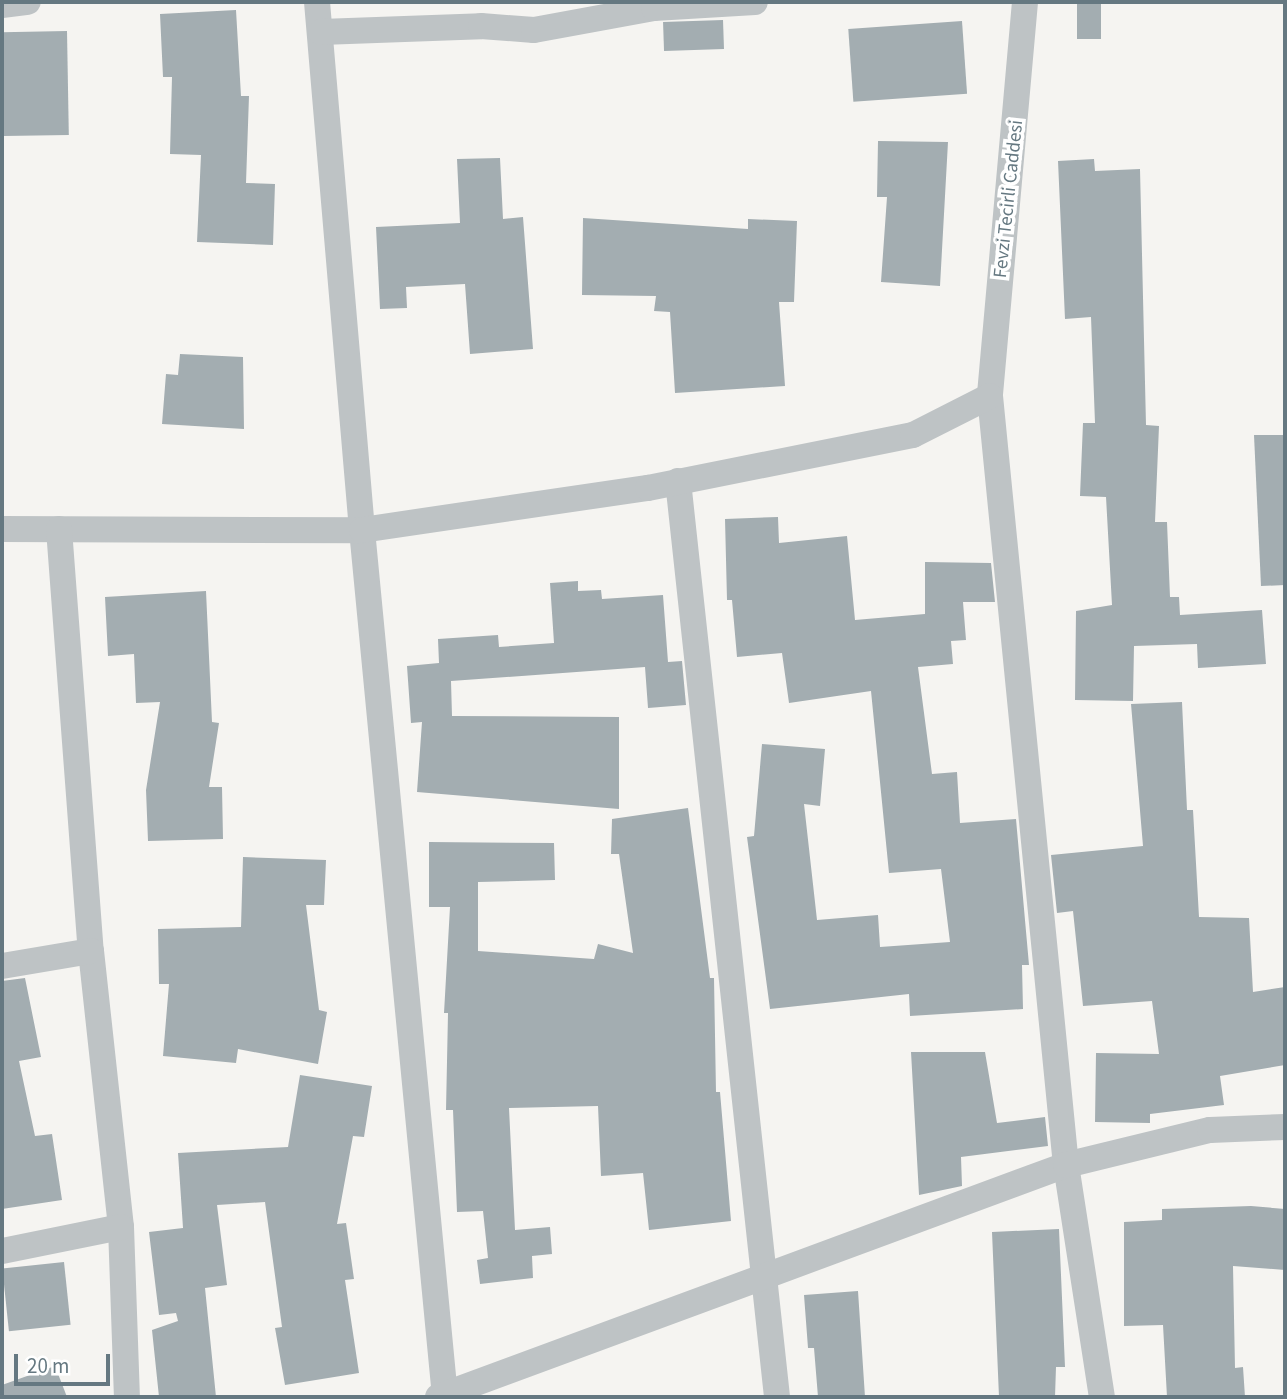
<!DOCTYPE html>
<style>
body{margin:0}
#map{position:relative;width:1287px;height:1399px;overflow:hidden;background:#f5f4f1;font-family:"Source Sans 3",sans-serif}
div>[style]{position:absolute}
.building>*{inset:0;background:#a3adb1;transform-origin:0 0}
.minor>*{height:26px;margin:-13px;padding:0 13px;transform-origin:13px;border-radius:13px;background:#bec3c5}
span{translate:-50% -50%;white-space:nowrap;text-align:center;line-height:1.15;-webkit-text-stroke:7px #fff;paint-order:stroke}
.street-label{font-size:19px;color:#657881}
.frame{position:absolute;inset:0;border:4px solid #657881;pointer-events:none}
.scale{position:absolute;left:14px;top:1354px;width:96px;height:32px;box-sizing:border-box;border:4px solid #657881;border-top:0;padding-left:9px;font-size:21px;line-height:24px;white-space:nowrap;color:#657881;-webkit-text-stroke:5px #fff;paint-order:stroke}
</style>
<div id="map">
<div class="building">
<div style="left:1077px;top:2px;width:24px;height:37px"></div>
<div style="clip-path:polygon(236px 10px,241px 96px,249px 96px,246px 183px,275px 184px,273px 245px,197px 242px,201px 155px,170px 154px,172px 77px,163px 77px,160px 14px)"></div>
<div style="left:723px;top:20px;width:29px;height:60px;rotate:88deg"></div>
<div style="left:962px;top:21px;width:73px;height:114px;rotate:86deg"></div>
<div style="left:67px;top:31px;width:104px;height:65px;rotate:89deg"></div>
<div style="clip-path:polygon(878px 141px,948px 142px,940px 286px,881px 282px,887px 197px,877px 197px)"></div>
<div style="clip-path:polygon(500px 158px,503px 219px,523px 217px,533px 349px,470px 354px,465px 284px,406px 287px,407px 308px,380px 309px,376px 227px,460px 223px,457px 159px)"></div>
<div style="clip-path:polygon(1094px 159px,1095px 171px,1140px 169px,1146px 425px,1159px 426px,1155px 522px,1167px 522px,1170px 597px,1179px 597px,1180px 615px,1262px 610px,1266px 664px,1198px 668px,1197px 644px,1134px 646px,1133px 701px,1075px 700px,1076px 611px,1112px 605px,1106px 497px,1080px 496px,1083px 423px,1095px 423px,1091px 317px,1065px 319px,1058px 161px)"></div>
<div style="clip-path:polygon(583px 218px,748px 229px,748px 219px,797px 221px,794px 302px,779px 302px,785px 386px,675px 393px,670px 312px,654px 311px,656px 296px,582px 295px)"></div>
<div style="clip-path:polygon(180px 354px,243px 357px,244px 429px,162px 424px,166px 374px,178px 375px)"></div>
<div style="clip-path:polygon(1254px 435px,1285px 435px,1285px 585px,1261px 586px)"></div>
<div style="clip-path:polygon(778px 517px,779px 543px,847px 536px,855px 620px,925px 614px,925px 562px,991px 563px,995px 602px,963px 602px,966px 640px,951px 641px,953px 664px,918px 667px,932px 774px,957px 772px,960px 823px,1016px 819px,1029px 965px,1022px 965px,1023px 1009px,910px 1016px,909px 994px,770px 1009px,747px 837px,754px 836px,762px 744px,825px 749px,820px 806px,804px 804px,817px 920px,878px 915px,880px 947px,950px 942px,941px 869px,889px 873px,871px 691px,789px 703px,782px 653px,737px 657px,732px 600px,727px 600px,725px 519px)"></div>
<div style="clip-path:polygon(578px 581px,578px 591px,601px 590px,602px 599px,663px 595px,668px 662px,682px 661px,686px 705px,648px 708px,645px 667px,451px 681px,452px 716px,619px 717px,619px 809px,417px 792px,422px 722px,411px 723px,407px 666px,439px 663px,438px 639px,498px 635px,499px 647px,554px 643px,550px 583px)"></div>
<div style="clip-path:polygon(206px 591px,212px 722px,219px 723px,209px 787px,222px 787px,223px 839px,148px 841px,146px 790px,160px 702px,136px 703px,134px 654px,108px 656px,105px 597px)"></div>
<div style="clip-path:polygon(1182px 702px,1187px 810px,1193px 810px,1199px 917px,1249px 918px,1253px 992px,1285px 987px,1285px 1065px,1220px 1076px,1224px 1105px,1150px 1114px,1150px 1123px,1095px 1122px,1096px 1053px,1159px 1054px,1152px 1001px,1083px 1006px,1073px 911px,1057px 913px,1051px 855px,1143px 846px,1131px 704px)"></div>
<div style="clip-path:polygon(688px 808px,710px 978px,714px 978px,716px 1092px,720px 1092px,731px 1221px,649px 1230px,643px 1173px,601px 1176px,598px 1106px,509px 1108px,515px 1230px,550px 1227px,552px 1254px,532px 1256px,533px 1278px,480px 1284px,477px 1260px,488px 1258px,483px 1211px,457px 1212px,453px 1110px,446px 1110px,448px 1013px,444px 1013px,450px 907px,429px 907px,429px 842px,554px 843px,555px 880px,478px 882px,478px 951px,594px 959px,598px 944px,633px 953px,619px 854px,611px 854px,612px 819px)"></div>
<div style="clip-path:polygon(243px 857px,326px 860px,324px 905px,306px 905px,319px 1010px,327px 1012px,318px 1064px,238px 1049px,236px 1063px,163px 1056px,169px 984px,159px 984px,158px 929px,241px 927px)"></div>
<div style="clip-path:polygon(25px 978px,41px 1057px,19px 1061px,35px 1136px,52px 1134px,62px 1200px,2px 1209px,2px 981px)"></div>
<div style="clip-path:polygon(911px 1052px,985px 1052px,997px 1123px,1045px 1117px,1048px 1146px,961px 1157px,962px 1186px,919px 1195px)"></div>
<div style="clip-path:polygon(300px 1075px,372px 1086px,364px 1137px,353px 1136px,337px 1224px,346px 1223px,354px 1279px,345px 1280px,359px 1373px,285px 1385px,275px 1328px,282px 1327px,265px 1202px,217px 1205px,227px 1285px,205px 1288px,216px 1397px,159px 1397px,152px 1330px,178px 1321px,176px 1313px,159px 1315px,149px 1232px,183px 1228px,178px 1153px,288px 1147px)"></div>
<div style="clip-path:polygon(1251px 1206px,1285px 1209px,1285px 1270px,1233px 1266px,1235px 1368px,1243px 1367px,1245px 1397px,1167px 1397px,1163px 1325px,1124px 1326px,1124px 1222px,1162px 1220px,1162px 1209px)"></div>
<div style="clip-path:polygon(1059px 1229px,1065px 1367px,1056px 1367px,1055px 1397px,999px 1397px,992px 1232px)"></div>
<div style="left:64px;top:1262px;width:63px;height:62px;rotate:84deg"></div>
<div style="clip-path:polygon(858px 1291px,865px 1397px,818px 1397px,814px 1348px,808px 1348px,804px 1295px)"></div>
<div style="clip-path:polygon(55px 1366px,67px 1397px,2px 1397px,2px 1385px)"></div>
</div>
<div class="minor">
<div style="left:317px;top:2px;width:530px;rotate:85.13deg"></div>
<div style="left:362px;top:530px;width:871px;rotate:84.53deg"></div>
<div style="left:1025px;top:2px;width:396px;rotate:95.1deg"></div>
<div style="left:990px;top:396px;width:773px;rotate:84.36deg"></div>
<div style="left:1066px;top:1165px;width:235px;rotate:81.2deg"></div>
<div style="left:2px;top:5px;width:26px;rotate:-7deg"></div>
<div style="left:321px;top:32px;width:160px;rotate:-2.1deg"></div>
<div style="left:481px;top:26px;width:53px;rotate:4.3deg"></div>
<div style="left:534px;top:30px;width:122px;rotate:-10.4deg"></div>
<div style="left:654px;top:8px;width:101px;rotate:-3.4deg"></div>
<div style="left:678px;top:481px;width:921px;rotate:83.83deg"></div>
<div style="left:2px;top:529px;width:360px;rotate:0.2deg"></div>
<div style="left:362px;top:530px;width:289px;rotate:-8.4deg"></div>
<div style="left:648px;top:488px;width:270px;rotate:-11.3deg"></div>
<div style="left:913px;top:435px;width:86px;rotate:-26.9deg"></div>
<div style="left:59px;top:529px;width:423px;rotate:85.7deg"></div>
<div style="left:91px;top:951px;width:278px;rotate:83.8deg"></div>
<div style="left:121px;top:1227px;width:170px;rotate:88deg"></div>
<div style="left:2px;top:966px;width:90px;rotate:-9.6deg"></div>
<div style="left:2px;top:1251px;width:121px;rotate:-11.4deg"></div>
<div style="left:438px;top:1397px;width:669px;rotate:-20.28deg"></div>
<div style="left:1066px;top:1165px;width:148px;rotate:-13.7deg"></div>
<div style="left:1210px;top:1130px;width:75px;rotate:-2.3deg"></div>
</div>
<div class="street-label">
<span style="left:1009px;top:199px;rotate:-84deg">Fevzi Tecirli Caddesi</span>
</div>
<div class="frame"></div>
<div class="scale">20 m</div>
</div>
